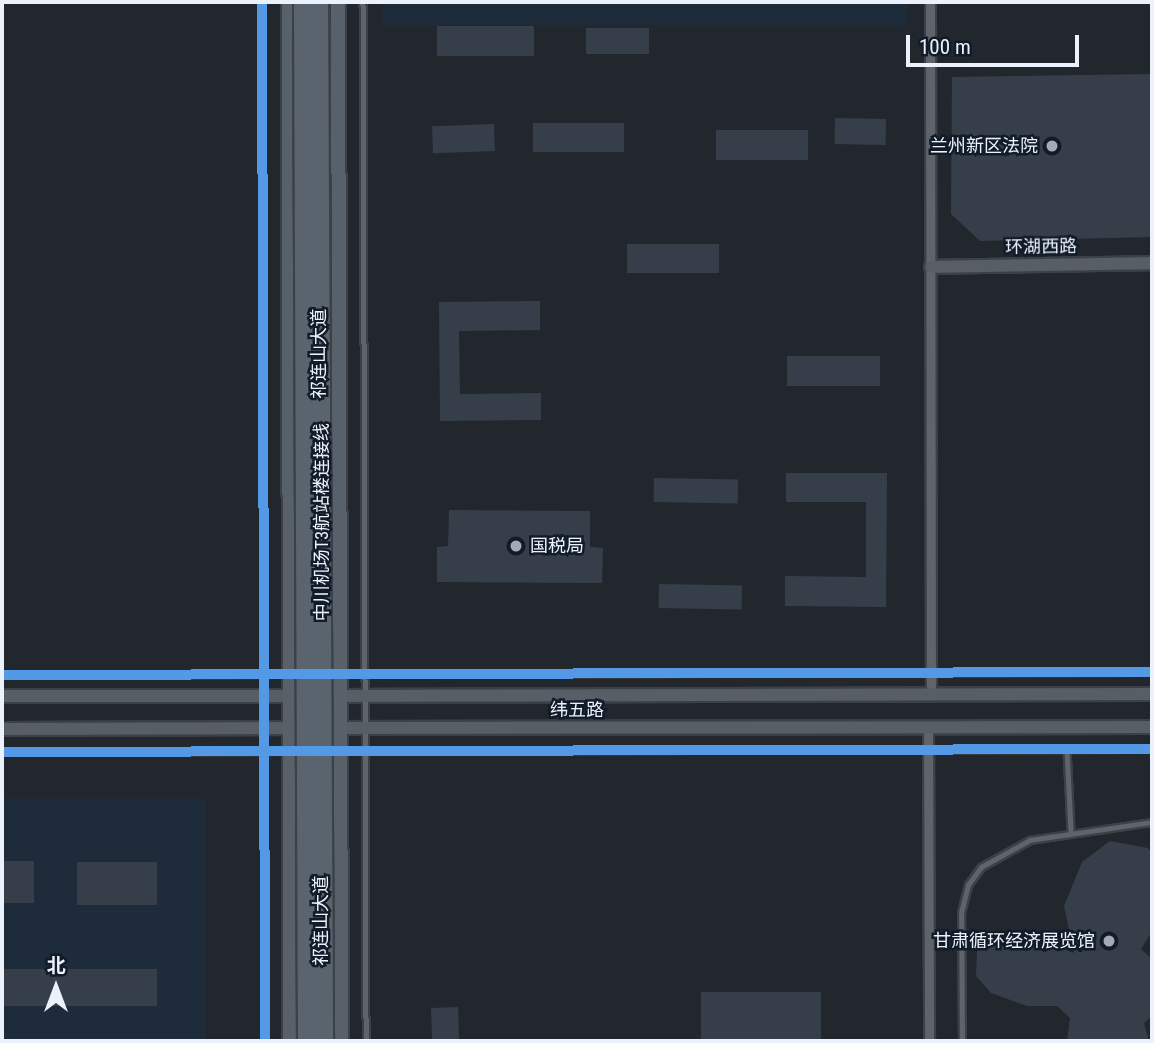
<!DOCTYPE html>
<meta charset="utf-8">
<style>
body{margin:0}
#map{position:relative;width:1154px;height:1043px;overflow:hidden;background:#21272d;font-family:"Roboto Condensed","Noto Sans SC",sans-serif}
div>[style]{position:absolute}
.built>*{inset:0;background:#1d2b3b;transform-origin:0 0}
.building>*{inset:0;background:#363f49;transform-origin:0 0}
.roads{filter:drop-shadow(2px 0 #3c4147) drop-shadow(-2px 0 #3c4147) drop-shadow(0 2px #3c4147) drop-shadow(0 -2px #3c4147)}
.lane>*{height:4.5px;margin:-2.25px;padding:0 2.25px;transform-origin:2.25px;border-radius:2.25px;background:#5f646a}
.street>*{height:9px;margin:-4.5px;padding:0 4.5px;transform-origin:4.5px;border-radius:4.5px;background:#5f646a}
.secondary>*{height:12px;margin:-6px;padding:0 6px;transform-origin:6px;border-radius:6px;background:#575e65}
.primary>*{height:14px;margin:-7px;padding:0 7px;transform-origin:7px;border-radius:7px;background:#586169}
.bridges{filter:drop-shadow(2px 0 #3c4147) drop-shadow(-2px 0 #3c4147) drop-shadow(0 2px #3c4147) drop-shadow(0 -2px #3c4147)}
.highway-bridge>*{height:18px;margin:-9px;padding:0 9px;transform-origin:9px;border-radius:9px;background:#5a646f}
.cycleway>*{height:10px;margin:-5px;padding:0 5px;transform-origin:5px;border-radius:5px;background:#5399e6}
.dots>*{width:19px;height:19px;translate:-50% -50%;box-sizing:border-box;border:4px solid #121c29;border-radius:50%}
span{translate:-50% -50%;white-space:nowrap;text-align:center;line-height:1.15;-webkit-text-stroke:5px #121c29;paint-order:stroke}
.poi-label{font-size:18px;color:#ebf2fb}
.right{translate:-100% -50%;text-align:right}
.left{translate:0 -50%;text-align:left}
.street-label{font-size:18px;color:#ebf2fb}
.frame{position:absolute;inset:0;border:4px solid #ebf2fb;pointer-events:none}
.north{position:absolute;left:21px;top:952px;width:70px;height:70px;-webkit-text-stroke:5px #121c29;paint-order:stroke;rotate:0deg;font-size:19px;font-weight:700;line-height:28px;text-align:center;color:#ebf2fb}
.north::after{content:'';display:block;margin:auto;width:24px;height:32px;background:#ebf2fb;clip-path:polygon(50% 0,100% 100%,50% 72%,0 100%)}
.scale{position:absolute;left:906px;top:35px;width:173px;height:32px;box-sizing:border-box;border:4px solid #ebf2fb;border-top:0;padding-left:9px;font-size:21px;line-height:24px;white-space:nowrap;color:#ebf2fb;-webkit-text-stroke:5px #121c29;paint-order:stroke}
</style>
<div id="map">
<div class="built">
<div style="left:382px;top:2px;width:525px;height:23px"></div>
<div style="left:206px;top:799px;width:242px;height:204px;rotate:90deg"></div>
</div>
<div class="building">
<div style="left:437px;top:26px;width:97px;height:30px"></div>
<div style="left:586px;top:28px;width:63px;height:26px"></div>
<div style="clip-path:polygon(1152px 74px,1152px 237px,980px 241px,951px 214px,952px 77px)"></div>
<div style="left:835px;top:118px;width:51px;height:26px;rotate:1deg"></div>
<div style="left:624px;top:123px;width:29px;height:91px;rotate:90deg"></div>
<div style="left:494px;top:124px;width:27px;height:62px;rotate:88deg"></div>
<div style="left:716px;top:130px;width:92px;height:30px"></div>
<div style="left:719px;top:244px;width:29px;height:92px;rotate:90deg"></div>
<div style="clip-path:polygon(540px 301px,540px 330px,459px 331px,460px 394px,541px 393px,541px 420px,440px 421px,439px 302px)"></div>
<div style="left:787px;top:356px;width:93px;height:30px"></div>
<div style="clip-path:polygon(786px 473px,887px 473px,886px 607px,785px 606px,785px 576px,866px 577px,866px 502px,786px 502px)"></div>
<div style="left:654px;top:478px;width:84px;height:24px;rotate:1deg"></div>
<div style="clip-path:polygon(449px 510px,590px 511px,590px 547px,603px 548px,602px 583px,437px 582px,437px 547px,448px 546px)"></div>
<div style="left:659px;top:584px;width:83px;height:24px;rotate:1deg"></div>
<div style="clip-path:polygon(1110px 841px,1148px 848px,1152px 854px,1152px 931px,1141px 949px,1152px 959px,1152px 1016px,1144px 1023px,1149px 1041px,1067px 1041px,1070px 1018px,1057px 1006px,1027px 1006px,991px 993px,976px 976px,977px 951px,992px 935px,1016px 932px,1074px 953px,1064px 906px,1082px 862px)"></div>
<div style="left:2px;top:861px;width:32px;height:42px"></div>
<div style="left:77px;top:862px;width:80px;height:43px"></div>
<div style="left:2px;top:969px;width:155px;height:37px"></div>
<div style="left:701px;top:992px;width:120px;height:49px"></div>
<div style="left:458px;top:1007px;width:34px;height:27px;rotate:88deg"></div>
</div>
<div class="roads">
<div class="lane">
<div style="left:262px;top:2px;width:1039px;rotate:89.83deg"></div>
<div style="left:363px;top:2px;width:1039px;rotate:89.83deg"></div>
<div style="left:341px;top:674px;width:811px;rotate:-0.14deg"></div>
<div style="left:2px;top:675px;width:285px;rotate:-0.2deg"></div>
<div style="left:1067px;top:749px;width:82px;rotate:87.2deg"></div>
<div style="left:342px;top:751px;width:810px;rotate:-0.14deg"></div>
<div style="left:2px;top:752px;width:286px;rotate:-0.2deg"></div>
<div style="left:962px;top:1041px;width:128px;rotate:-90.4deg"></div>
<div style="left:961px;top:913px;width:29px;rotate:-76deg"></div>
<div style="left:968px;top:885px;width:22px;rotate:-54deg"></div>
<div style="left:981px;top:867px;width:56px;rotate:-28.9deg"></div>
<div style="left:1030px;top:840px;width:123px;rotate:-8.4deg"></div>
</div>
<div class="street">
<div style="left:930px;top:2px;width:692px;rotate:89.92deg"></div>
<div style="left:928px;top:726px;width:315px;rotate:89.8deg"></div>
</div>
<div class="secondary">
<div style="left:931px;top:267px;width:221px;rotate:-1deg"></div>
<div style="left:2px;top:696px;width:296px"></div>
<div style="left:330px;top:696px;width:822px;rotate:-0.14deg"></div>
<div style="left:331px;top:728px;width:821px;rotate:-0.07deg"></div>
<div style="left:2px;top:729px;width:297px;rotate:-0.2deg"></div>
</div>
<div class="primary">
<div style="left:289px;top:2px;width:1039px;rotate:89.94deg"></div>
<div style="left:338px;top:2px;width:1039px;rotate:89.83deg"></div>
</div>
</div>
<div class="bridges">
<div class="highway-bridge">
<div style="left:303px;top:2px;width:1039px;rotate:89.78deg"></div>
<div style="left:319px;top:2px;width:1039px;rotate:89.72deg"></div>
</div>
</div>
<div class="cycleway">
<div style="left:262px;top:2px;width:1039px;rotate:89.83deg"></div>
<div style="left:2px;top:675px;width:1150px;rotate:-0.15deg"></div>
<div style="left:2px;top:752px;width:1150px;rotate:-0.15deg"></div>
</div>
<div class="dots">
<div style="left:1052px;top:146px;background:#a4abb3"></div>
<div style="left:516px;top:546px;background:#a4abb3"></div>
<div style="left:1109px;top:941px;background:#a4abb3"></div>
</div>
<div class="poi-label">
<span class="right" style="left:1038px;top:146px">兰州新区法院</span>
<span class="left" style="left:530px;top:546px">国税局</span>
<span class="right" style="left:1095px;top:941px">甘肃循环经济展览馆</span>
</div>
<div class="street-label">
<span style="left:1041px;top:247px;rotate:-1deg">环湖西路</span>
<span style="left:319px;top:354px;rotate:-90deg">祁连山大道</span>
<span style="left:322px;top:522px;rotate:-90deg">中川机场T3航站楼连接线</span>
<span style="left:577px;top:710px">纬五路</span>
<span style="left:321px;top:921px;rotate:-90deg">祁连山大道</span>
</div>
<div class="frame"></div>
<div class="north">北</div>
<div class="scale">100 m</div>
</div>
